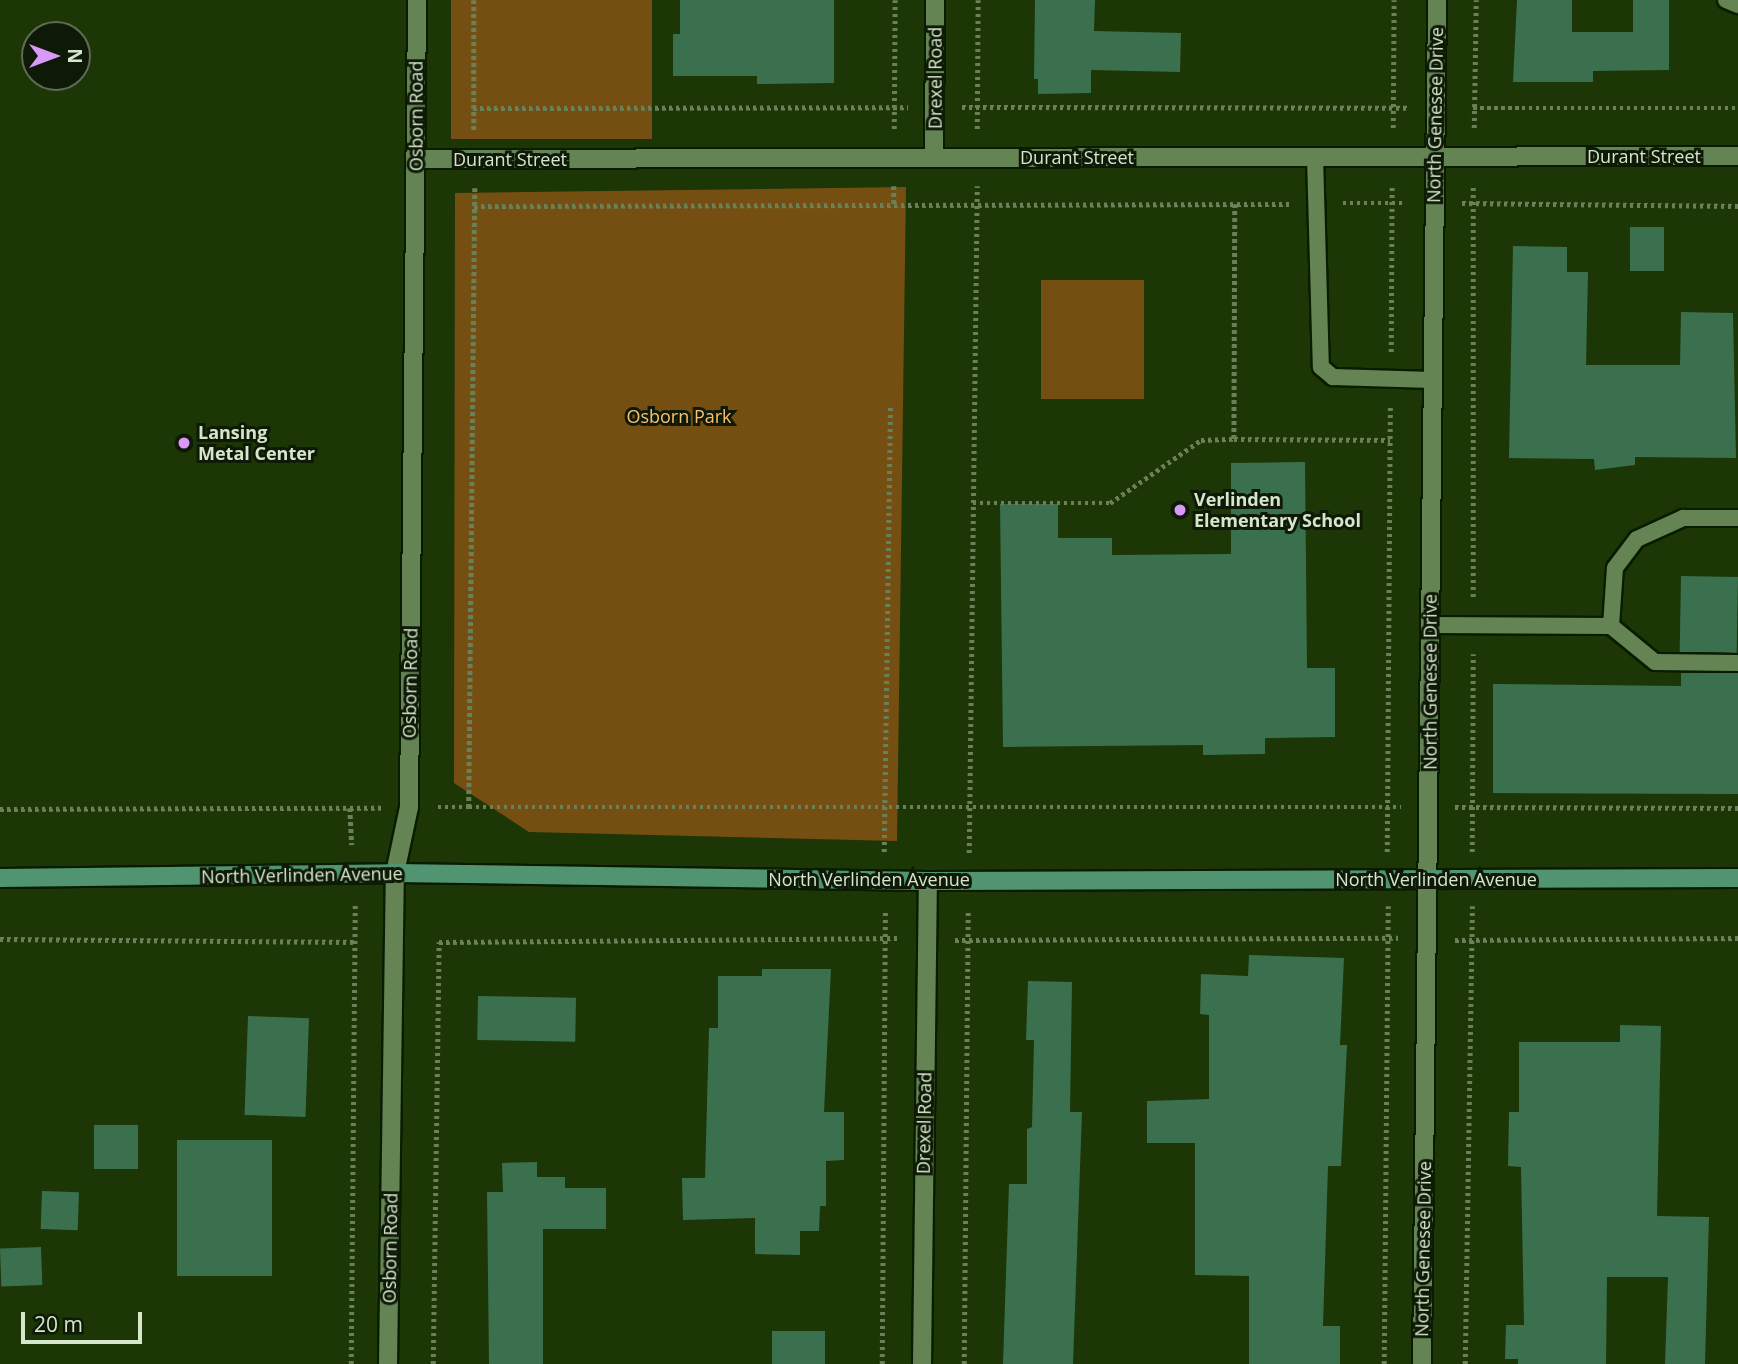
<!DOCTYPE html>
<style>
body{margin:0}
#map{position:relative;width:1738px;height:1364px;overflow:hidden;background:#1c3605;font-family:"Open Sans",sans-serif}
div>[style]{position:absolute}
.green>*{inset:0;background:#754f12;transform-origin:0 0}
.building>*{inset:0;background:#3b704e;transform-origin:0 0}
.path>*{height:4.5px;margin-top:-2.25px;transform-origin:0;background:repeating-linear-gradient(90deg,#6a8058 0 3.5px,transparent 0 7px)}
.roads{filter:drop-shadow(2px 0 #091c00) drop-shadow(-2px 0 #091c00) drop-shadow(0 2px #091c00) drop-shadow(0 -2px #091c00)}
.lane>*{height:16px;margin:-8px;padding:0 8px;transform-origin:8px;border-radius:8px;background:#658453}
.street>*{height:18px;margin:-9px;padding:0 9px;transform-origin:9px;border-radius:9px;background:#658453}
.secondary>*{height:18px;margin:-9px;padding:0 9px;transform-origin:9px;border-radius:9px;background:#509472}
.dots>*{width:19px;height:19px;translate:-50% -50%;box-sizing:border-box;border:4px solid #0e1a07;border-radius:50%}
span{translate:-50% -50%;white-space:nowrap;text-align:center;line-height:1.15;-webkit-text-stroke:6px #0e1a07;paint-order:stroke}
.street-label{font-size:18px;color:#d5e6cb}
.park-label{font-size:18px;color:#fac06f}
.poi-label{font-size:18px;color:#d5e6cb;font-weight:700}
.left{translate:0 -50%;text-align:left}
.north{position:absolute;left:21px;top:21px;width:70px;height:70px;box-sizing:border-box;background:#0e1a07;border:2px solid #5e6c55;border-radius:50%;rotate:90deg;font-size:19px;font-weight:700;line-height:28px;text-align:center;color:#d5e6cb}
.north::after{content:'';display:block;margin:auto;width:24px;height:32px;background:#d99af7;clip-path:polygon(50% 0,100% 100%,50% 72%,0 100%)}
.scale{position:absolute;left:21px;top:1312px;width:121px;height:32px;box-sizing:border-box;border:4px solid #d5e6cb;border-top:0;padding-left:9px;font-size:21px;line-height:24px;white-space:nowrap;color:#d5e6cb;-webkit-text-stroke:5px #0e1a07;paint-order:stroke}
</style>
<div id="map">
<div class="green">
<div style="left:451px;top:0;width:201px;height:139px"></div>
<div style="clip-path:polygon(906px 187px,897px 841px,529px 832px,454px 783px,455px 193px)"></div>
<div style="left:1041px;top:280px;width:103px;height:119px"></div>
</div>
<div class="building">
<div style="clip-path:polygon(680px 0,834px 0,834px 83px,757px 84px,757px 76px,673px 76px,673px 34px,680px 34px)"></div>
<div style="clip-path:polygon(1035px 0,1095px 0,1094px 31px,1181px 33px,1180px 72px,1091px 70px,1091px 93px,1038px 94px,1038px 79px,1034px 79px)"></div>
<div style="clip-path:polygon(1517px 0,1572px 0,1572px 32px,1633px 32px,1633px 0,1669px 0,1669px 70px,1593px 71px,1593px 82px,1513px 82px)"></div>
<div style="left:1630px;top:227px;width:34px;height:44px"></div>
<div style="clip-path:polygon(1513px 246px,1567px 247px,1567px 272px,1588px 272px,1586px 365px,1680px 365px,1681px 312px,1733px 313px,1736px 458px,1635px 457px,1635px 465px,1595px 470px,1594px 459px,1509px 458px)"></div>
<div style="clip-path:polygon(1305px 462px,1307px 668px,1335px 668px,1335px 737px,1265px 738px,1265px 754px,1203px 755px,1203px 745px,1003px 747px,1000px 504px,1058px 504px,1058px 538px,1112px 538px,1112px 555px,1231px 554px,1231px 463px)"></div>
<div style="left:1681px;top:576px;width:57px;height:76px;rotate:1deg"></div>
<div style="clip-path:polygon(1681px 673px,1738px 673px,1738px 794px,1493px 793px,1493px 684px,1681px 686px)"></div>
<div style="clip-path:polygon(1249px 955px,1344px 958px,1340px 1045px,1347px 1045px,1341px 1166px,1328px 1166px,1323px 1326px,1340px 1326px,1340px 1364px,1249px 1364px,1249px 1276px,1195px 1275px,1195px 1143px,1147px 1143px,1147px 1101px,1209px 1099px,1209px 1015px,1200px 1014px,1201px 974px,1248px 976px)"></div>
<div style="clip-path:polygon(762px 969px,831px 969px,824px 1112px,844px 1112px,844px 1160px,826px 1161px,826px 1206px,820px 1206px,819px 1231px,800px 1231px,800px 1255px,755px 1254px,755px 1218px,683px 1220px,682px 1178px,705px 1178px,709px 1028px,718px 1028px,718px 976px,762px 976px)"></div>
<div style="clip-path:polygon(1028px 981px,1072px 982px,1070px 1112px,1082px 1112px,1073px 1364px,1003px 1364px,1009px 1184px,1027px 1184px,1027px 1129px,1032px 1127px,1034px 1040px,1026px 1040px)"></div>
<div style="left:478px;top:996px;width:98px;height:44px;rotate:1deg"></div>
<div style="left:248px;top:1016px;width:61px;height:99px;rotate:2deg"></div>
<div style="clip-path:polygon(1620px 1025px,1661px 1026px,1657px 1216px,1709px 1217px,1705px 1364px,1665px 1364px,1668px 1277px,1607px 1277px,1606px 1364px,1518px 1364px,1518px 1359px,1505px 1359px,1506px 1325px,1524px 1325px,1521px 1167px,1508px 1166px,1509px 1112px,1519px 1112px,1519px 1042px,1620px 1042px)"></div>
<div style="left:94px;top:1125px;width:44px;height:44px"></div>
<div style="left:272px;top:1140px;width:136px;height:95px;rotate:90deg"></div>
<div style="clip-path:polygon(537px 1162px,537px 1177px,565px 1177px,565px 1188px,606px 1188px,606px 1229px,543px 1229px,543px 1364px,489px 1364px,487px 1192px,503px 1192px,502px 1163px)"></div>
<div style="left:42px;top:1191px;width:37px;height:38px;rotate:2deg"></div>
<div style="left:41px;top:1247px;width:38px;height:41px;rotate:88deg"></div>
<div style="left:772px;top:1331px;width:53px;height:33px"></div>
</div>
<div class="path">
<div style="left:474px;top:0;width:130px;rotate:90deg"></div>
<div style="left:962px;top:107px;width:446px;rotate:0.1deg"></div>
<div style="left:473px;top:108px;width:435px;rotate:-0.1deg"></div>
<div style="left:1473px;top:108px;width:265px"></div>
<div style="left:1393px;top:128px;width:128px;rotate:-89.6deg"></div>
<div style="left:1474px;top:128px;width:128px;rotate:-89.1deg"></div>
<div style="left:894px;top:129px;width:129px;rotate:-89.6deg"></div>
<div style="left:977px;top:129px;width:129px;rotate:-89.6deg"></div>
<div style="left:894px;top:186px;width:20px;rotate:90deg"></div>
<div style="left:475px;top:188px;width:619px;rotate:90.56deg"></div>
<div style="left:469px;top:807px;width:932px"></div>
<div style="left:1343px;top:203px;width:62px"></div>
<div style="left:1462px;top:203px;width:276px;rotate:0.6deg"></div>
<div style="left:1235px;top:204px;width:235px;rotate:90.2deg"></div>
<div style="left:1234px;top:439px;width:156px;rotate:0.4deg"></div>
<div style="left:474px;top:206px;width:815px;rotate:-0.14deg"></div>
<div style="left:1391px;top:352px;width:167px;rotate:-89.7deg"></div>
<div style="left:973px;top:503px;width:137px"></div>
<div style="left:1110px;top:503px;width:111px;rotate:-34.7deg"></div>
<div style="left:1201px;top:440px;width:33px;rotate:-2deg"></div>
<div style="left:1473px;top:597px;width:412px;rotate:-90deg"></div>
<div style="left:438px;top:807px;width:31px"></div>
<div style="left:1455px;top:807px;width:283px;rotate:0.2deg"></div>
<div style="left:350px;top:808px;width:37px;rotate:87deg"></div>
<div style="left:0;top:809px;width:381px;rotate:-0.2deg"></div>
<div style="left:884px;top:852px;width:446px;rotate:-89.2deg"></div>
<div style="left:1387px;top:852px;width:446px;rotate:-89.6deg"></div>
<div style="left:1472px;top:852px;width:198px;rotate:-89.7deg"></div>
<div style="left:969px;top:853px;width:667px;rotate:-89.31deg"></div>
<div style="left:0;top:939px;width:357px;rotate:0.5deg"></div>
<div style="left:955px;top:940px;width:443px;rotate:-0.3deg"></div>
<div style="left:1455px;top:940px;width:283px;rotate:-0.4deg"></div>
<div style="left:351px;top:1364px;width:461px;rotate:-89.5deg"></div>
<div style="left:433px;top:1364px;width:422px;rotate:-89.2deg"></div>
<div style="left:439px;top:942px;width:458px;rotate:-0.5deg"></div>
<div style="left:882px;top:1364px;width:454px;rotate:-89.6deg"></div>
<div style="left:964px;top:1364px;width:453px;rotate:-89.5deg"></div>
<div style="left:1384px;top:1364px;width:458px;rotate:-89.5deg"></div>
<div style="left:1465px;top:1364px;width:458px;rotate:-89.1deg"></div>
</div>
<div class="roads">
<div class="lane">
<div style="left:1726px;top:0;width:13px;rotate:23deg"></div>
<div style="left:1315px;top:157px;width:210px;rotate:88.4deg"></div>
<div style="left:1321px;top:367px;width:16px;rotate:40deg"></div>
<div style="left:1333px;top:377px;width:99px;rotate:1.7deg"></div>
<div style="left:1430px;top:625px;width:181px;rotate:0.3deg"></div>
<div style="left:1611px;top:626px;width:57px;rotate:39.3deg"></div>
<div style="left:1655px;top:662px;width:83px;rotate:0.7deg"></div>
<div style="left:1611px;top:626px;width:58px;rotate:-86.1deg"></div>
<div style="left:1615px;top:568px;width:36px;rotate:-53deg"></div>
<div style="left:1637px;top:539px;width:51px;rotate:-24.5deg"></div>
<div style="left:1683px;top:518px;width:55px"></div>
</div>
<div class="street">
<div style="left:934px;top:157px;width:157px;rotate:-89.6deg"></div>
<div style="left:417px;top:159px;width:1321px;rotate:-0.13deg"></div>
<div style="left:388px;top:1364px;width:491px;rotate:-89.2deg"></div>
<div style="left:395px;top:873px;width:67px;rotate:-78deg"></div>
<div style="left:409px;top:807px;width:807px;rotate:-89.43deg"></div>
<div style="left:922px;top:1364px;width:483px;rotate:-89.3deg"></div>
<div style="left:1422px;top:1364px;width:1364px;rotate:-89.37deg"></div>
</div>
<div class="secondary">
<div style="left:0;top:878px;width:395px;rotate:-0.7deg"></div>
<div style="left:395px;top:873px;width:533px;rotate:0.86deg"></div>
<div style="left:928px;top:881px;width:810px;rotate:-0.21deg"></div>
</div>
</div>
<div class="dots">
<div style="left:184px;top:443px;background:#d99af7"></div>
<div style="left:1180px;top:510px;background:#d99af7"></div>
</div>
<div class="street-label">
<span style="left:935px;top:78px;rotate:-90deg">Drexel Road</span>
<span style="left:1435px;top:115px;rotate:-89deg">North Genesee Drive</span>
<span style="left:416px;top:116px;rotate:-90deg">Osborn Road</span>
<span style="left:1644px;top:156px">Durant Street</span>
<span style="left:1077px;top:157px">Durant Street</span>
<span style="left:510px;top:159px">Durant Street</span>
<span style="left:1430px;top:682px;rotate:-90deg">North Genesee Drive</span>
<span style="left:410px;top:683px;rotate:-89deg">Osborn Road</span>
<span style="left:302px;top:875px;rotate:-1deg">North Verlinden Avenue</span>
<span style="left:869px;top:879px">North Verlinden Avenue</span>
<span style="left:1436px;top:879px">North Verlinden Avenue</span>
<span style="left:924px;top:1123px;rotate:-89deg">Drexel Road</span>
<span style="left:390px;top:1248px;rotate:-89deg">Osborn Road</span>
<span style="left:1423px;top:1249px;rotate:-89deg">North Genesee Drive</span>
</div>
<div class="park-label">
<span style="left:679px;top:416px">Osborn Park</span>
</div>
<div class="poi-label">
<span class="left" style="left:198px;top:443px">Lansing<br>Metal Center</span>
<span class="left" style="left:1194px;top:510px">Verlinden<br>Elementary School</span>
</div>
<div class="north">N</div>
<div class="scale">20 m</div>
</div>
